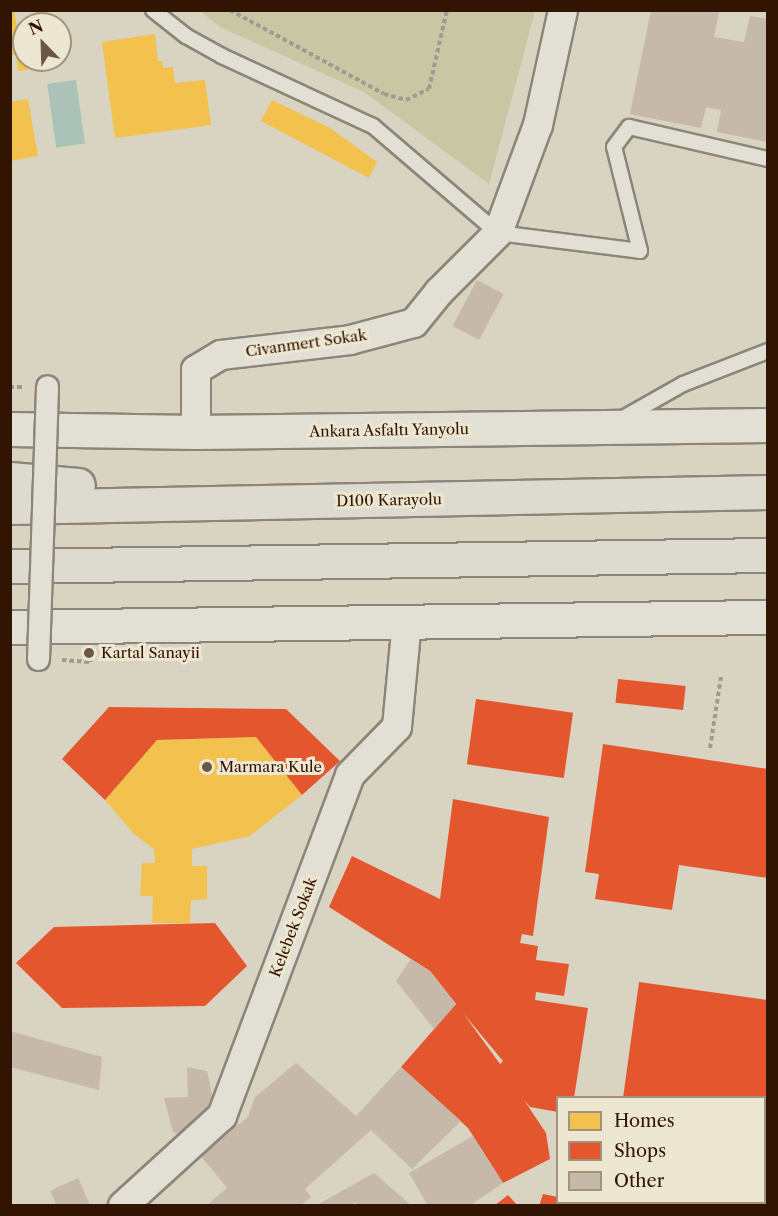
<!DOCTYPE html>
<meta charset="utf-8">
<style>
body{margin:0}
#map{position:relative;width:778px;height:1216px;overflow:hidden;background:#d9d3c1;font-family:"Libre Caslon Text",serif}
div>[style]{position:absolute}
.green>*{inset:0;background:#c7c7a3}
.water>*{inset:0;background:#aac2b7;transform-origin:0 0}
.homes>*{inset:0;background:#f2c14e}
.shops>*{inset:0;background:#e4572e;transform-origin:0 0}
.building>*{inset:0;background:#c6b9a9;transform-origin:0 0}
.path>*{height:4px;margin-top:-2px;transform-origin:0;background:repeating-linear-gradient(90deg,#a09b92 0 4.5px,transparent 0 7.5px)}
.roads{filter:drop-shadow(2px 0 #8d8579) drop-shadow(-2px 0 #8d8579) drop-shadow(0 2px #8d8579) drop-shadow(0 -2px #8d8579)}
.service>*{height:14px;margin:-7px;padding:0 7px;transform-origin:7px;border-radius:7px;background:#e2dfd5}
.minor>*{height:28px;margin:-14px;padding:0 14px;transform-origin:14px;border-radius:14px;background:#e2dfd5}
.secondary>*{height:33px;margin:-16.5px;padding:0 16.5px;transform-origin:16.5px;border-radius:16.5px;background:#e2dfd5}
.trunk>*{height:33px;margin:-16.5px;padding:0 16.5px;transform-origin:16.5px;border-radius:16.5px;background:#dddacf}
.bridges{filter:drop-shadow(2px 0 #8d8579) drop-shadow(-2px 0 #8d8579) drop-shadow(0 2px #8d8579) drop-shadow(0 -2px #8d8579)}
.pedestrian-bridge>*{height:21px;margin:-10.5px;padding:0 10.5px;transform-origin:10.5px;border-radius:10.5px;background:#e2dfd5}
.dots>*{width:16px;height:16px;translate:-50% -50%;box-sizing:border-box;border:3px solid #ede6d0;border-radius:50%}
span{translate:-50% -50%;white-space:nowrap;text-align:center;line-height:1.15;-webkit-text-stroke:6px #ede6d0;paint-order:stroke}
.street-label{font-size:15px;color:#321402}
.poi-label{font-size:15px;color:#321402}
.left{translate:0 -50%;text-align:left}
.frame{position:absolute;inset:0;border:12px solid #321402;pointer-events:none}
.legend{position:absolute;left:556px;top:1096px;width:210px;height:108px;box-sizing:border-box;background:#ede6d0;border:2px solid #a2927e;margin:0;padding:8px 10px;list-style:none;font-size:18px;color:#321402}
.legend li{display:flex;align-items:center;gap:12px;height:30px}
.legend b{width:30px;border:2px solid #a2927e}
.north{position:absolute;left:12px;top:12px;width:60px;height:60px;box-sizing:border-box;background:#ede6d0;border:2px solid #a2927e;border-radius:50%;rotate:337deg;font-size:16px;font-weight:700;line-height:24px;text-align:center;color:#321402}
.north::after{content:'';display:block;margin:auto;width:21px;height:27px;background:#6c5745;clip-path:polygon(50% 0,100% 100%,50% 72%,0 100%)}
</style>
<div id="map">
<div class="green">
<div style="clip-path:polygon(200px 11px,535px 11px,489px 184px,364px 92px,220px 27px)"></div>
</div>
<div class="water">
<div style="left:76px;top:80px;width:64px;height:29px;rotate:82deg"></div>
</div>
<div class="homes">
<div style="clip-path:polygon(10px 10px,14px 10px,22px 56px,30px 60px,32px 69px,18px 71px,16px 55px,10px 56px)"></div>
<div style="clip-path:polygon(155px 34px,158px 61px,162px 61px,163px 68px,173px 67px,175px 83px,205px 80px,211px 125px,115px 138px,102px 42px)"></div>
<div style="clip-path:polygon(28px 99px,38px 156px,10px 161px,10px 102px)"></div>
<div style="clip-path:polygon(272px 100px,330px 128px,377px 162px,369px 178px,261px 121px)"></div>
<div style="clip-path:polygon(256px 737px,302px 795px,250px 836px,192px 849px,192px 866px,207px 866px,207px 899px,191px 900px,190px 923px,152px 923px,153px 896px,140px 896px,142px 863px,155px 863px,154px 849px,134px 834px,105px 800px,157px 740px)"></div>
</div>
<div class="shops">
<div style="left:618px;top:679px;width:68px;height:24px;rotate:6deg"></div>
<div style="left:476px;top:699px;width:98px;height:66px;rotate:8deg"></div>
<div style="clip-path:polygon(109px 707px,286px 709px,340px 761px,302px 795px,256px 737px,157px 740px,105px 800px,62px 759px)"></div>
<div style="clip-path:polygon(603px 744px,768px 769px,768px 878px,679px 865px,672px 910px,595px 899px,599px 874px,585px 872px)"></div>
<div style="clip-path:polygon(evenodd,453px 799px,549px 817px,533px 936px,522px 934px,520px 943px,538px 946px,536px 960px,569px 964px,564px 996px,536px 992px,535px 1000px,588px 1008px,574px 1098px,558px 1098px,558px 1112px,530px 1107px,524px 1100px,546px 1133px,550px 1159px,503px 1183px,468px 1128px,401px 1067px,456px 1004px,430px 971px,329px 907px,352px 856px,440px 899px,453px 799px,463px 1013px,503px 1061px,500px 1064px,463px 1013px)"></div>
<div style="clip-path:polygon(215px 923px,247px 966px,205px 1006px,62px 1008px,16px 963px,54px 927px)"></div>
<div style="clip-path:polygon(639px 982px,768px 1000px,768px 1206px,738px 1204px,764px 1202px,764px 1098px,623px 1098px)"></div>
<div style="clip-path:polygon(543px 1194px,558px 1197px,558px 1202px,568px 1202px,567px 1206px,539px 1206px)"></div>
<div style="clip-path:polygon(508px 1195px,518px 1206px,494px 1206px)"></div>
</div>
<div class="building">
<div style="clip-path:polygon(651px 10px,719px 12px,714px 37px,744px 42px,750px 16px,768px 19px,768px 142px,717px 132px,721px 110px,706px 107px,701px 128px,630px 114px)"></div>
<div style="left:477px;top:280px;width:30px;height:52px;rotate:28deg"></div>
<div style="clip-path:polygon(411px 959px,430px 971px,456px 1004px,434px 1029px,396px 981px)"></div>
<div style="clip-path:polygon(10px 1031px,102px 1057px,99px 1090px,10px 1067px)"></div>
<div style="clip-path:polygon(296px 1063px,356px 1116px,401px 1067px,461px 1121px,412px 1169px,371px 1130px,305px 1189px,311px 1197px,300px 1206px,206px 1206px,227px 1188px,200px 1155px,248px 1117px,255px 1097px)"></div>
<div style="clip-path:polygon(187px 1067px,207px 1071px,215px 1108px,179px 1134px,173px 1132px,164px 1098px,188px 1097px)"></div>
<div style="clip-path:polygon(473px 1136px,503px 1183px,469px 1206px,428px 1206px,409px 1173px)"></div>
<div style="clip-path:polygon(374px 1173px,412px 1206px,360px 1206px,355px 1202px,352px 1206px,315px 1206px)"></div>
<div style="clip-path:polygon(78px 1178px,90px 1205px,57px 1206px,50px 1191px)"></div>
</div>
<div class="path">
<div style="left:230px;top:10px;width:175px;rotate:28.6deg"></div>
<div style="left:384px;top:94px;width:23px;rotate:15deg"></div>
<div style="left:406px;top:100px;width:25px;rotate:-26deg"></div>
<div style="left:429px;top:89px;width:81px;rotate:-77.2deg"></div>
<div style="left:10px;top:387px;width:12px"></div>
<div style="left:62px;top:660px;width:28px;rotate:4deg"></div>
<div style="left:90px;top:662px;width:7px;rotate:-90deg"></div>
<div style="left:710px;top:748px;width:72px;rotate:-81.2deg"></div>
</div>
<div class="roads">
<div class="service">
<div style="left:153px;top:10px;width:42px;rotate:38.2deg"></div>
<div style="left:186px;top:36px;width:41px;rotate:29.1deg"></div>
<div style="left:222px;top:56px;width:166px;rotate:24.9deg"></div>
<div style="left:373px;top:126px;width:165px;rotate:40.6deg"></div>
<div style="left:498px;top:233px;width:143px;rotate:7.2deg"></div>
<div style="left:640px;top:251px;width:107px;rotate:-104deg"></div>
<div style="left:614px;top:147px;width:25px;rotate:-53deg"></div>
<div style="left:629px;top:127px;width:143px;rotate:13deg"></div>
<div style="left:623px;top:418px;width:69px;rotate:-29.5deg"></div>
<div style="left:683px;top:384px;width:91px;rotate:-21.2deg"></div>
</div>
<div class="minor">
<div style="left:196px;top:432px;width:62px;rotate:-90deg"></div>
<div style="left:196px;top:370px;width:29px;rotate:-31deg"></div>
<div style="left:221px;top:355px;width:130px;rotate:-6.6deg"></div>
<div style="left:350px;top:340px;width:66px;rotate:-14.9deg"></div>
<div style="left:414px;top:323px;width:40px;rotate:-51deg"></div>
<div style="left:439px;top:292px;width:83px;rotate:-45deg"></div>
<div style="left:498px;top:233px;width:115px;rotate:-69.7deg"></div>
<div style="left:538px;top:125px;width:118px;rotate:-77.7deg"></div>
<div style="left:123px;top:1206px;width:134px;rotate:-42.3deg"></div>
<div style="left:222px;top:1116px;width:364px;rotate:-69.4deg"></div>
<div style="left:350px;top:775px;width:67px;rotate:-45.6deg"></div>
<div style="left:397px;top:727px;width:105px;rotate:-84.6deg"></div>
</div>
<div class="secondary">
<div style="left:10px;top:429px;width:186px;rotate:0.9deg"></div>
<div style="left:196px;top:432px;width:572px;rotate:-0.7deg"></div>
<div style="left:10px;top:627px;width:758px;rotate:-0.76deg"></div>
</div>
<div class="trunk">
<div style="left:10px;top:479px;width:68px;rotate:5deg"></div>
<div style="left:10px;top:507px;width:758px;rotate:-1.13deg"></div>
<div style="left:10px;top:566px;width:758px;rotate:-0.83deg"></div>
</div>
</div>
<div class="bridges">
<div class="pedestrian-bridge">
<div style="left:38px;top:659px;width:273px;rotate:-88.1deg"></div>
</div>
</div>
<div class="dots">
<div style="left:89px;top:653px;background:#6c5745"></div>
<div style="left:207px;top:767px;background:#6c5745"></div>
</div>
<div class="street-label">
<span style="left:306px;top:343px;rotate:-8deg">Civanmert Sokak</span>
<span style="left:389px;top:430px;rotate:-1deg">Ankara Asfaltı Yanyolu</span>
<span style="left:389px;top:500px;rotate:-1deg">D100 Karayolu</span>
<span style="left:293px;top:927px;rotate:-69deg">Kelebek Sokak</span>
</div>
<div class="poi-label">
<span class="left" style="left:101px;top:653px">Kartal Sanayii</span>
<span class="left" style="left:219px;top:767px">Marmara Kule</span>
</div>
<div class="frame"></div>
<ul class="legend">
<li><b style="height:16px;background:#f2c14e"></b>Homes</li>
<li><b style="height:16px;background:#e4572e"></b>Shops</li>
<li><b style="height:16px;background:#c6b9a9"></b>Other</li>
</ul>
<div class="north">N</div>
</div>
